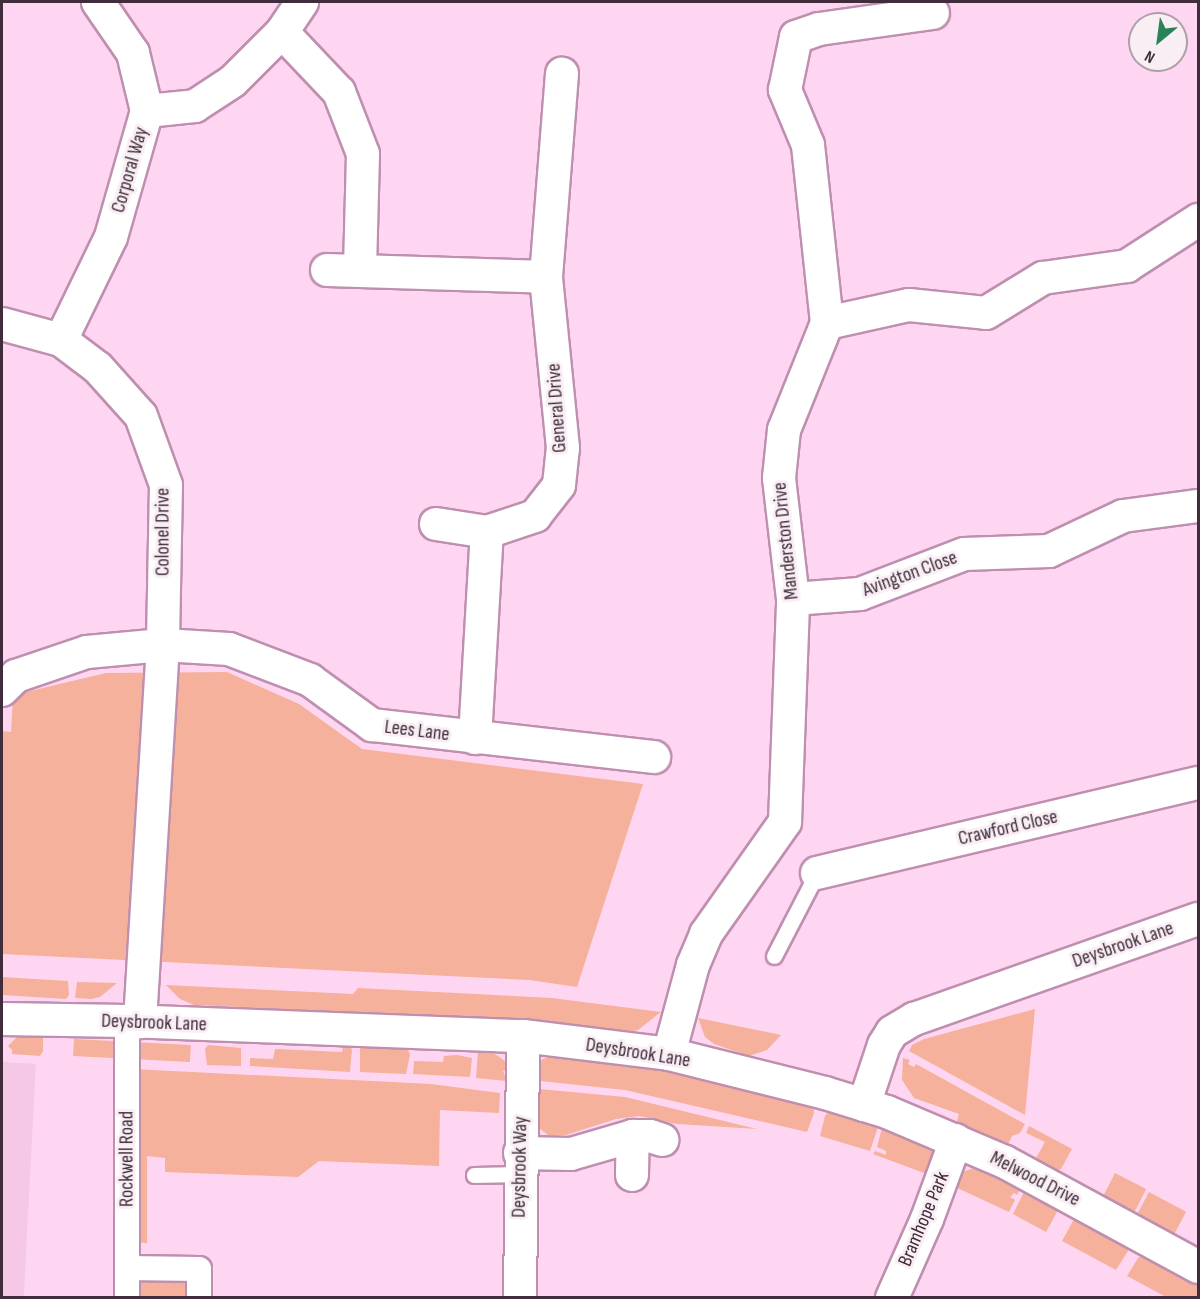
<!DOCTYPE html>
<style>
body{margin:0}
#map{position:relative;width:1200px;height:1299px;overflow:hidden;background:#ffd6f1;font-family:"Sofia Sans Condensed",sans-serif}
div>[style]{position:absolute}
.built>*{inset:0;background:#f5c8e6;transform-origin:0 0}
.green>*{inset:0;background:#f5b19b;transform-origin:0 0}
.roads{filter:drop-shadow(2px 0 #bf8faf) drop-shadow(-2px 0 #bf8faf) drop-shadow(0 2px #bf8faf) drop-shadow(0 -2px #bf8faf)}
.service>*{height:15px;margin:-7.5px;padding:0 7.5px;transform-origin:7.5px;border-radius:7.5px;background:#fff}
.pedestrian>*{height:24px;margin:-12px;padding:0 12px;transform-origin:12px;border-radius:12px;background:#fff}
.minor>*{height:32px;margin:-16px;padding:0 16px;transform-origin:16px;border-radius:16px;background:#fff}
span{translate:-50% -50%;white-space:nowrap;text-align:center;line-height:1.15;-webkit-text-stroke:6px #f8eef4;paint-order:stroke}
.street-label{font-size:20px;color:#402c3a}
.frame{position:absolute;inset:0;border:3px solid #402c3a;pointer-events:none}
.north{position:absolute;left:1128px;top:12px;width:60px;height:60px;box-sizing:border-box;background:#f8eef4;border:2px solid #aea0aa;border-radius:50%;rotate:209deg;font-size:16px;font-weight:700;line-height:24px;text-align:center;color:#402c3a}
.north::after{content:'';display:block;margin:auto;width:21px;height:27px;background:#288358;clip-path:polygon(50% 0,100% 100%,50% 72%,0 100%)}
</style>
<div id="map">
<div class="built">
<div style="left:2px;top:1062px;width:34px;height:235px;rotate:3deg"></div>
</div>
<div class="green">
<div style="clip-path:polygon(227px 672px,299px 704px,362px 749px,643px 784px,577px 987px,529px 980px,2px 954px,2px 731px,11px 732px,13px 695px,106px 673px)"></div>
<div style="clip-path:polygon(2px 977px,68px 981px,69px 995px,66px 999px,2px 995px)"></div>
<div style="clip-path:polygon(77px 982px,117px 983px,100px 997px,91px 999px,75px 998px)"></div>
<div style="clip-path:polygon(166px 985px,353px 994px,358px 988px,552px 998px,661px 1012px,638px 1030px,621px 1033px,567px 1025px,444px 1016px,194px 1005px,180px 999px)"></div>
<div style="clip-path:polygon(1035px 1009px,1025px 1115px,909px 1051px,912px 1045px,924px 1039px)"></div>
<div style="clip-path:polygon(698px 1018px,781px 1035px,767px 1050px,749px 1056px,714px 1044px,705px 1037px)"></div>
<div style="clip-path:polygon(18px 1036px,43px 1037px,43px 1051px,40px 1056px,12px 1054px,12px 1050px,8px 1046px)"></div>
<div style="left:74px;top:1039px;width:117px;height:17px;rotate:3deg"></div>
<div style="clip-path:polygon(344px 1043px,352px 1049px,350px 1072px,250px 1066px,250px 1058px,273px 1059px,275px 1049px,342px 1052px)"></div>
<div style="clip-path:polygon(208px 1045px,241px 1048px,241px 1066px,207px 1065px,205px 1049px)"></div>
<div style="clip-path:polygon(363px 1045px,407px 1046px,410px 1055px,406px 1074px,360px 1072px,360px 1047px)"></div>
<div style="clip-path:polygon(478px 1050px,492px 1052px,505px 1061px,509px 1070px,503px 1071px,507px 1081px,476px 1078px)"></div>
<div style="clip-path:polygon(457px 1055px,472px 1058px,470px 1077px,413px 1074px,414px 1061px,443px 1062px,444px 1056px)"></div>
<div style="clip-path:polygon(552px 1056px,676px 1072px,813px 1105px,814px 1113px,807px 1132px,625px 1090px,531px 1080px,532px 1070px,543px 1059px)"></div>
<div style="clip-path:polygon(903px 1058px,910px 1060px,908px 1064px,914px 1067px,916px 1064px,1025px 1124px,1020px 1133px,1012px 1136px,1007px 1147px,956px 1124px,959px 1114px,914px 1098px,902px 1080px)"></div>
<div style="clip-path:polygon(132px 1069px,431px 1084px,500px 1093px,499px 1113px,440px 1110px,439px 1166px,319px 1161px,298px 1177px,165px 1172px,165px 1158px,147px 1156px,147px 1243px,132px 1242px)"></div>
<div style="clip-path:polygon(539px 1089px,625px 1097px,757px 1129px,677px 1124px,639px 1116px,616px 1119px,566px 1135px,548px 1135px,539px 1128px)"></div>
<div style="clip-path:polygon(831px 1110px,878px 1127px,870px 1151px,820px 1136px,825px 1116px)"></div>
<div style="clip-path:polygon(1029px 1126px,1072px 1149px,1061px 1169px,1056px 1171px,1035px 1160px,1045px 1142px,1026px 1133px)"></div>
<div style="clip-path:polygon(882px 1128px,926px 1145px,932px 1151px,934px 1157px,932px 1176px,873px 1154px,875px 1151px,886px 1155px,886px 1151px,877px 1147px)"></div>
<div style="clip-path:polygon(974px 1168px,1021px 1188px,1017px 1195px,1014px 1193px,1010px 1197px,1015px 1200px,1009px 1212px,951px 1185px,959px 1173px)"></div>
<div style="left:1115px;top:1173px;width:35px;height:27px;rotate:27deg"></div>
<div style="clip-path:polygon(1025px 1190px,1055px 1207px,1057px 1212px,1046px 1232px,1013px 1214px)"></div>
<div style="left:1149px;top:1192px;width:42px;height:26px;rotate:28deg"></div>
<div style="clip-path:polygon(1078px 1220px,1127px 1246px,1128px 1251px,1116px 1270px,1062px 1241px,1073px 1221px)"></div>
<div style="clip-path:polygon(1144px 1255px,1198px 1285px,1198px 1297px,1166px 1297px,1127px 1276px,1138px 1258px)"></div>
<div style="left:131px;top:1272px;width:61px;height:25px"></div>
</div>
<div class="roads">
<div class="service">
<div style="left:774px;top:956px;width:93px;rotate:-62.6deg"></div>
<div style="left:474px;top:1175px;width:46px;rotate:-1.2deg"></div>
</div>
<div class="pedestrian">
<div style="left:127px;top:1021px;width:277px;rotate:90deg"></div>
<div style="left:127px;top:1268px;width:72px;rotate:0.8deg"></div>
<div style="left:199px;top:1269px;width:29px;rotate:90deg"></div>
</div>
<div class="minor">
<div style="left:282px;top:32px;width:83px;rotate:46.5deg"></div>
<div style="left:339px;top:92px;width:66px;rotate:68.8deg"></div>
<div style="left:363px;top:154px;width:117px;rotate:91.5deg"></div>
<div style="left:147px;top:111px;width:48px;rotate:-5.9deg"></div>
<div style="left:195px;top:106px;width:45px;rotate:-33.3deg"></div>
<div style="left:233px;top:81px;width:69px;rotate:-45deg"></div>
<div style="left:282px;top:32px;width:36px;rotate:-56deg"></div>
<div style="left:327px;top:270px;width:219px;rotate:1.8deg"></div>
<div style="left:827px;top:323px;width:84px;rotate:-12.4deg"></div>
<div style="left:909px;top:305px;width:77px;rotate:5.9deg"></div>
<div style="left:986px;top:313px;width:67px;rotate:-31.6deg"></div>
<div style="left:1043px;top:278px;width:85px;rotate:-8.1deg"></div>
<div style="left:1127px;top:266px;width:85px;rotate:-32.9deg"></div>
<div style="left:2px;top:324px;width:61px;rotate:15.2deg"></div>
<div style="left:61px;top:340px;width:46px;rotate:37.1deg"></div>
<div style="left:98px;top:368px;width:64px;rotate:48.1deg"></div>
<div style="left:141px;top:416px;width:73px;rotate:70.1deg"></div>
<div style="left:166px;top:485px;width:160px;rotate:91.1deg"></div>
<div style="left:163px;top:645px;width:378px;rotate:93.5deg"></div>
<div style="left:61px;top:340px;width:114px;rotate:-64.1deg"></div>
<div style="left:111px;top:237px;width:131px;rotate:-74.1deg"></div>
<div style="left:147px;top:111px;width:60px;rotate:-103.6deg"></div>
<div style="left:133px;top:53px;width:62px;rotate:-124.5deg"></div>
<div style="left:436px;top:524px;width:52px;rotate:8.9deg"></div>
<div style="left:487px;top:532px;width:51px;rotate:-18.4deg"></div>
<div style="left:535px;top:516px;width:39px;rotate:-52deg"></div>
<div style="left:559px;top:485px;width:37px;rotate:-84deg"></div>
<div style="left:563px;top:448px;width:172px;rotate:-95.7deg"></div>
<div style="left:546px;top:277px;width:204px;rotate:-85.5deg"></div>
<div style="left:793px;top:599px;width:67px;rotate:-4.3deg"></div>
<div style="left:860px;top:594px;width:111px;rotate:-21deg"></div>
<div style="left:964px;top:554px;width:85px;rotate:-2deg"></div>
<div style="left:1049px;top:551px;width:82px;rotate:-25.3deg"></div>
<div style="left:1123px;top:516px;width:76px;rotate:-7.6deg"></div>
<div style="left:2px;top:690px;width:20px;rotate:-45deg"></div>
<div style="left:16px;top:676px;width:75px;rotate:-18.7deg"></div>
<div style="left:87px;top:652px;width:76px;rotate:-5.3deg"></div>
<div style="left:163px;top:645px;width:66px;rotate:3.5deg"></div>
<div style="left:229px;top:649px;width:87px;rotate:20.9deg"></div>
<div style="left:310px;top:680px;width:77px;rotate:36deg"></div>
<div style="left:372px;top:725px;width:284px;rotate:6.5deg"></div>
<div style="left:475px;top:738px;width:206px;rotate:-86.7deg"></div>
<div style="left:817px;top:873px;width:391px;rotate:-13.3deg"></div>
<div style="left:2px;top:1019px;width:125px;rotate:0.9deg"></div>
<div style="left:127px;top:1021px;width:396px;rotate:2.2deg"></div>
<div style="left:523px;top:1036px;width:147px;rotate:7deg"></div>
<div style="left:669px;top:1054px;width:161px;rotate:14deg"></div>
<div style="left:825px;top:1093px;width:65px;rotate:17deg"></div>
<div style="left:887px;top:1112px;width:128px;rotate:23deg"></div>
<div style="left:1005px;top:1162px;width:220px;rotate:28.5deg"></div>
<div style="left:669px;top:1054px;width:92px;rotate:-74.9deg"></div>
<div style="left:693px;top:965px;width:34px;rotate:-67deg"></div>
<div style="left:706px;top:934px;width:137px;rotate:-54.8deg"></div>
<div style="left:785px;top:822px;width:223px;rotate:-87.9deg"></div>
<div style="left:793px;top:599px;width:122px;rotate:-96.6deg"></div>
<div style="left:779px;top:478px;width:48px;rotate:-84.1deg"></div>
<div style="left:784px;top:430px;width:115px;rotate:-68.1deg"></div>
<div style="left:827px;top:323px;width:179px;rotate:-96.1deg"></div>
<div style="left:808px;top:145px;width:60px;rotate:-112.7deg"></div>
<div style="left:785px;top:90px;width:54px;rotate:-78.3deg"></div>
<div style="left:796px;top:37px;width:24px;rotate:-19deg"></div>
<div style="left:819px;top:29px;width:115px;rotate:-8deg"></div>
<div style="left:864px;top:1105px;width:63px;rotate:-71.6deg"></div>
<div style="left:884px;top:1045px;width:15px;rotate:-58deg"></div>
<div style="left:892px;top:1032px;width:26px;rotate:-31deg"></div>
<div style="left:914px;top:1019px;width:301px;rotate:-19.4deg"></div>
<div style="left:520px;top:1153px;width:51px;rotate:1.1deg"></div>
<div style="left:571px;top:1154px;width:65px;rotate:-16.2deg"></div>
<div style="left:633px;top:1136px;width:17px"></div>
<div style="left:650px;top:1136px;width:13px;rotate:18deg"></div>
<div style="left:632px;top:1175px;width:39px;rotate:-89deg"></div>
<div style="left:520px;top:1298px;width:262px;rotate:-89.3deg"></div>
<div style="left:892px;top:1298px;width:86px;rotate:-66.1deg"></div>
<div style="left:927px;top:1219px;width:84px;rotate:-69.8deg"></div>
</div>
</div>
<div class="street-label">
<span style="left:130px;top:170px;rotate:-74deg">Corporal Way</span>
<span style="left:557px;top:408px;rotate:-94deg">General Drive</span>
<span style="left:163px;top:532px;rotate:-90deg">Colonel Drive</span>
<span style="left:786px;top:541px;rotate:-96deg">Manderston Drive</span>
<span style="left:910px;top:574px;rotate:-20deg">Avington Close</span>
<span style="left:417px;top:731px;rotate:7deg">Lees Lane</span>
<span style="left:1008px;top:828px;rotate:-13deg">Crawford Close</span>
<span style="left:1123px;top:945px;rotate:-19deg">Deysbrook Lane</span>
<span style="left:154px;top:1023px;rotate:2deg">Deysbrook Lane</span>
<span style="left:638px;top:1053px;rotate:9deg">Deysbrook Lane</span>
<span style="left:127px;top:1159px;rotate:-90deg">Rockwell Road</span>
<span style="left:520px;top:1167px;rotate:-89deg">Deysbrook Way</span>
<span style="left:1035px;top:1179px;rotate:27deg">Melwood Drive</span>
<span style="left:924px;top:1219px;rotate:-67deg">Bramhope Park</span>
</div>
<div class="frame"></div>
<div class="north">N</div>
</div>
